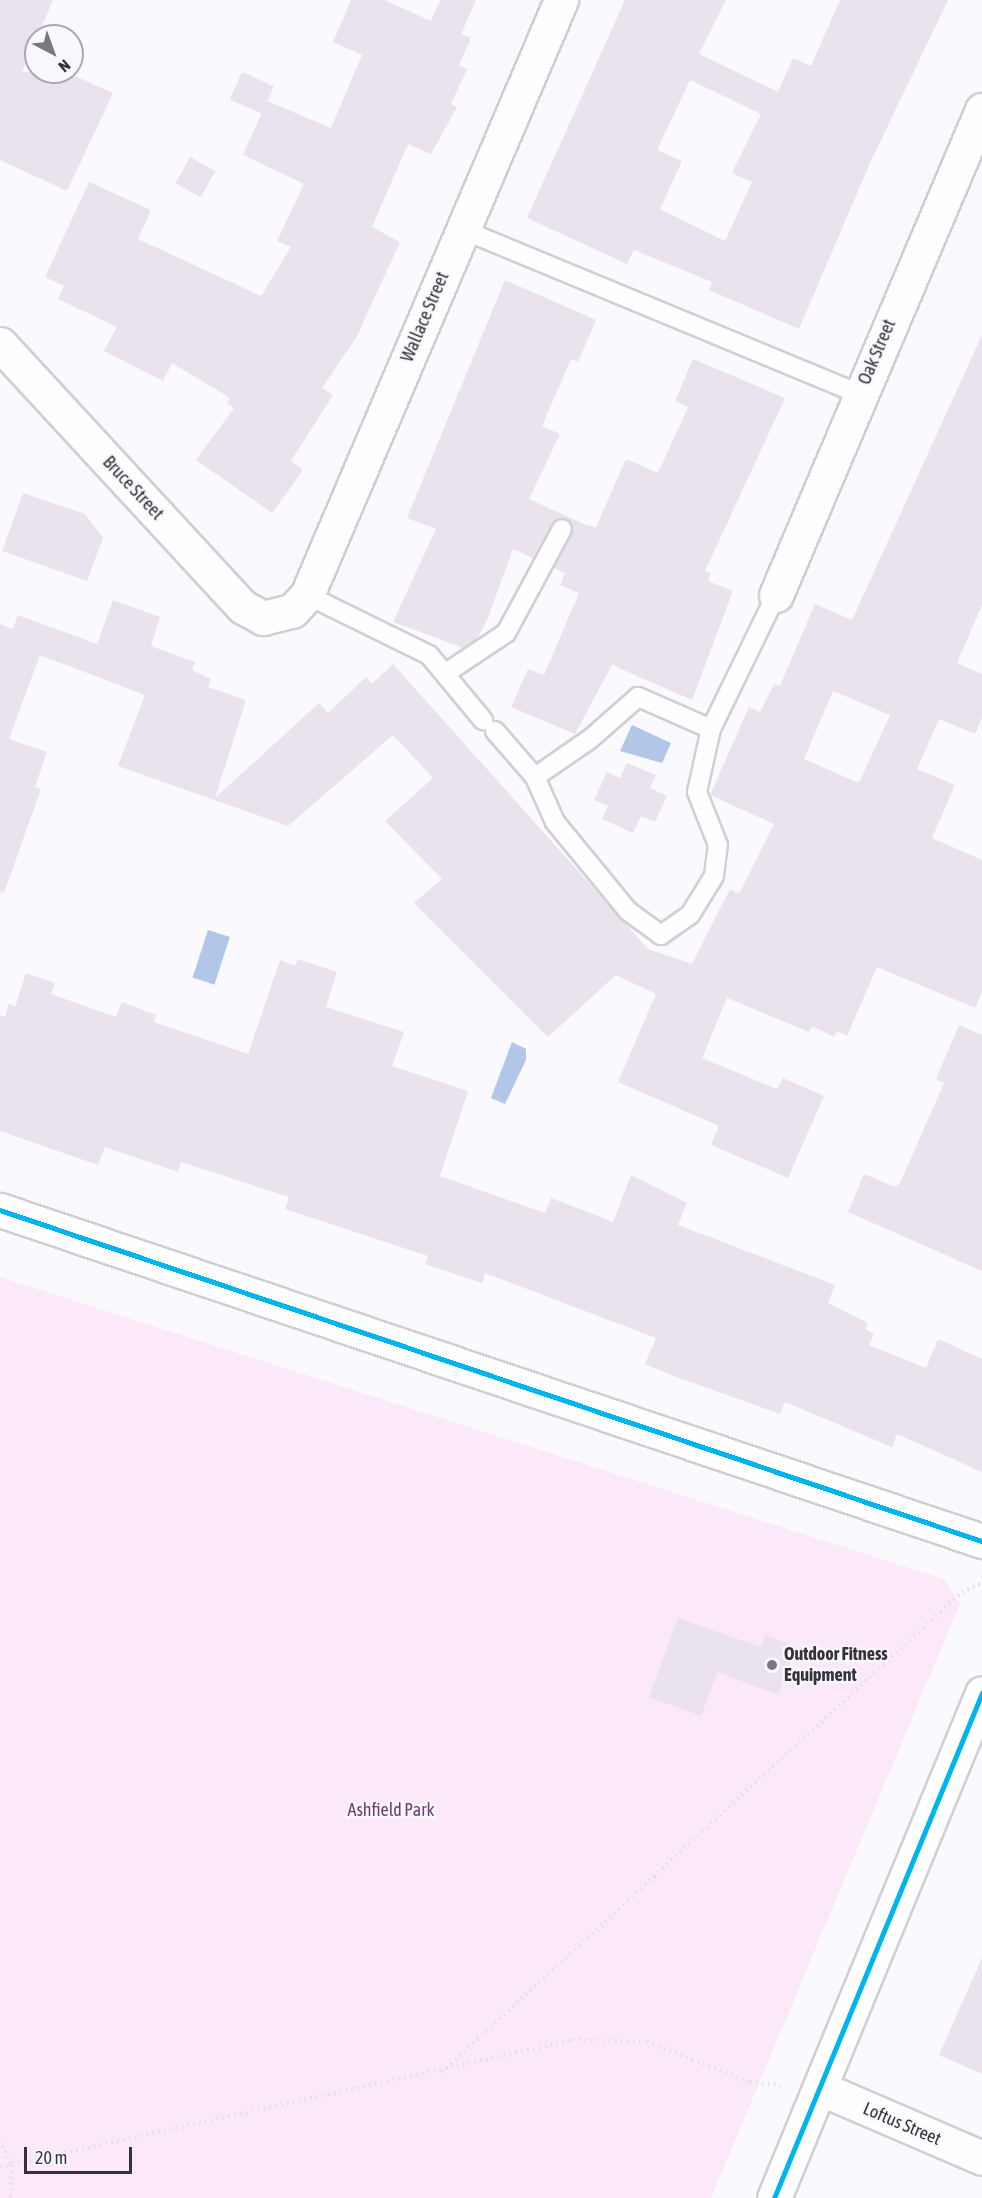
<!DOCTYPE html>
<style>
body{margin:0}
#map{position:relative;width:982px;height:2198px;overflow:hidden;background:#faf9fd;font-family:"Asap Condensed",sans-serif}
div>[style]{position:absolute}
.green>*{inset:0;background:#fbe9f9}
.water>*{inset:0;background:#b2c7e7;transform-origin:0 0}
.building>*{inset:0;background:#eae3ee;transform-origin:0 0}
.path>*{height:4px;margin-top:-2px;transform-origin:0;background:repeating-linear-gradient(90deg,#e1e1e2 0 1.5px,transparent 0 6px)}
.roads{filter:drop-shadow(2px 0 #d0cfd4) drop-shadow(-2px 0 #d0cfd4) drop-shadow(0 2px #d0cfd4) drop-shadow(0 -2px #d0cfd4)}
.service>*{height:18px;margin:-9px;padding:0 9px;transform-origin:9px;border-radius:9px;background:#fefeff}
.minor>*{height:33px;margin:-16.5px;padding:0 16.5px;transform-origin:16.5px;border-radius:16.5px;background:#fefeff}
.bus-1>*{height:4.5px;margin:-2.25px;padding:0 2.25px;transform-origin:2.25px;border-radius:2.25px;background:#00b5ef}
.dots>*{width:16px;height:16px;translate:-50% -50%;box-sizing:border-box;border:3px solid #f9f8fe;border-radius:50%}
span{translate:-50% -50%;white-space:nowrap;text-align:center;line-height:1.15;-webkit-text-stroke:5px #f9f8fe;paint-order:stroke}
.street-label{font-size:18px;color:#353339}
.poi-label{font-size:18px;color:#353339;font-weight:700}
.left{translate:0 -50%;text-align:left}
.park-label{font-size:18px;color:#743b6c}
.north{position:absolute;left:24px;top:24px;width:60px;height:60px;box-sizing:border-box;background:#f9f8fe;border:2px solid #aba9af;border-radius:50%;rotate:139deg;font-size:16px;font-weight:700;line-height:24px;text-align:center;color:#353339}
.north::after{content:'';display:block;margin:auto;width:21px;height:27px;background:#7a787e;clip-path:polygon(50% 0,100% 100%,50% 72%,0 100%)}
.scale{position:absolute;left:24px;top:2147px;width:108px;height:27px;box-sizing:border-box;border:3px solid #353339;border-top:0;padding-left:8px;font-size:18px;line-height:21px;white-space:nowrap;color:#353339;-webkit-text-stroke:4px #f9f8fe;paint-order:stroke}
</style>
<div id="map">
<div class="green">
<div style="clip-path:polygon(0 1277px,944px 1579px,960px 1604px,711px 2198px,0 2198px)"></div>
</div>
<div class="water">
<div style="clip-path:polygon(632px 725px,671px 743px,662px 763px,620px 751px)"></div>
<div style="left:208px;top:930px;width:23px;height:50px;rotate:18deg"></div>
<div style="clip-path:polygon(512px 1042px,526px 1049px,526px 1060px,505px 1104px,491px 1098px)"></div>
</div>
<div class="building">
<div style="clip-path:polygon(0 0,53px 0,22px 72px,66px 72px,113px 93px,67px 191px,0 160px)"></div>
<div style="clip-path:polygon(351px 0,384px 0,431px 21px,440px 0,476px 0,461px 34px,471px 38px,459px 65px,467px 69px,451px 104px,457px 107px,431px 154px,408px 144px,372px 227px,400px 242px,356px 338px,322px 388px,333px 395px,291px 461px,303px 470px,272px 513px,196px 460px,234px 408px,227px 403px,230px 398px,172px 363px,163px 381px,104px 351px,117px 327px,58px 299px,64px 286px,45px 277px,89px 182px,151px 210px,138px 239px,261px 296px,291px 247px,277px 241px,304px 184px,243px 155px,267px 101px,331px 128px,362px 55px,333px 42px)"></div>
<div style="clip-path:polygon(evenodd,625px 0,726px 0,699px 54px,778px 92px,793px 58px,811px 66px,840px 0,948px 0,870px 163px,799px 329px,709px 290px,712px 282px,634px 250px,627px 264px,527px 218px,625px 0,690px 80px,761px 114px,732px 173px,752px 182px,725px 241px,660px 209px,682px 161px,657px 150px,690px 80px)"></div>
<div style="left:242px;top:72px;width:35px;height:30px;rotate:24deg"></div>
<div style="left:190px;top:157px;width:29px;height:30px;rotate:29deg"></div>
<div style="clip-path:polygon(505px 280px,596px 320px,578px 362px,571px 359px,542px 426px,560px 434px,529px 499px,586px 525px,596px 527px,626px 459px,658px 473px,688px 407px,675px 401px,693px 359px,785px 398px,705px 571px,711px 573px,708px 581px,733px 591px,692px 700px,612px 665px,575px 734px,511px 707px,528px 669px,544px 675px,579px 593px,560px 585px,565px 573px,554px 568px,572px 534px,567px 519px,552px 523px,533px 558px,513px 549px,487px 620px,477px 639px,464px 648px,393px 622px,436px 529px,407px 518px)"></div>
<div style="clip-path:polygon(evenodd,982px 335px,982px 605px,957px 663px,982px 674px,982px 718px,975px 734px,939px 719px,917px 769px,955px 785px,932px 838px,982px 860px,982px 992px,975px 1008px,877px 967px,847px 1036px,837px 1031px,834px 1037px,812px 1026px,809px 1032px,727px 998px,702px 1058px,777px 1089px,783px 1078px,824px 1096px,788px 1178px,711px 1145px,719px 1126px,618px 1082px,656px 994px,616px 975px,548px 1037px,414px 903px,442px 879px,385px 821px,433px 778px,393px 735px,288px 826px,118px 766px,145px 695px,40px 655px,9px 739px,47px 752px,35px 787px,41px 789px,4px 893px,0 892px,0 624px,13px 629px,18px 615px,97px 644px,113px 600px,160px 617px,151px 646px,195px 662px,192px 670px,211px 679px,208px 687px,246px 700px,215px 798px,319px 703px,328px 713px,366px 677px,372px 684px,393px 664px,648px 949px,692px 964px,730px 889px,739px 894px,774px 824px,710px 795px,749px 707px,760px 712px,774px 684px,780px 686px,815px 604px,852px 620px,982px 335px,833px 691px,890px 715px,859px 783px,804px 759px,833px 691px)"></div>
<div style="clip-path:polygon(23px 493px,85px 514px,103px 538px,87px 581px,2px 551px)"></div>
<div style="clip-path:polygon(627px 763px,656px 775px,650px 788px,667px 796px,655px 822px,641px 816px,633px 833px,602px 819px,608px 806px,594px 800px,607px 772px,620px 778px)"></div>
<div style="clip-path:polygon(298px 959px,337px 972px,326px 1007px,404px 1032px,392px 1066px,468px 1091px,440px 1176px,545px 1213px,551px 1198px,613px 1222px,631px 1175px,687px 1203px,678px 1225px,835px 1285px,828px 1303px,868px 1323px,865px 1329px,874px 1334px,869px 1345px,926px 1368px,938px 1339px,982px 1359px,982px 1472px,897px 1434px,892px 1447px,785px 1402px,780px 1414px,674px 1376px,645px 1364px,656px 1338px,485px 1273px,482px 1283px,425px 1264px,428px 1256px,285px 1209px,289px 1197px,181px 1162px,178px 1172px,105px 1147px,98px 1165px,0 1131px,0 1015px,5px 1017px,9px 1003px,15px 1007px,26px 973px,55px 983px,51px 994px,116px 1017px,122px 1002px,156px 1015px,154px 1022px,248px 1054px,280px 960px,295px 966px)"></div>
<div style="clip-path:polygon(959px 1025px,982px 1035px,982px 1271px,848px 1212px,864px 1174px,895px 1187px,900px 1183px,944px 1083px,936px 1079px)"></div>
<div style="clip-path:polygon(678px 1618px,761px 1647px,766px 1635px,797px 1647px,778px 1695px,718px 1672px,701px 1716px,649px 1697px)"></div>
<div style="clip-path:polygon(982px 1958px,982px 2074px,939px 2055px)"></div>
</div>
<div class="path">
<div style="left:442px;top:2072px;width:708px;rotate:-42.71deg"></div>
<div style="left:962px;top:1592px;width:22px;rotate:-24deg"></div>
<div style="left:0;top:2140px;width:27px;rotate:66deg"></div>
<div style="left:11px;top:2165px;width:33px;rotate:92deg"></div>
<div style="left:0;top:2167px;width:587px;rotate:-12.5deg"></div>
<div style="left:573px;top:2040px;width:74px;rotate:1.5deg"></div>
<div style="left:647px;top:2042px;width:110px;rotate:21.2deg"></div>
<div style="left:750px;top:2082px;width:34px;rotate:7deg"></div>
</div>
<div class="roads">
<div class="service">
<div style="left:461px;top:229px;width:431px;rotate:22.5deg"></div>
<div style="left:307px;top:595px;width:136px;rotate:26.2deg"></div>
<div style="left:429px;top:655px;width:85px;rotate:50.3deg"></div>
<div style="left:446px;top:673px;width:72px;rotate:-33.7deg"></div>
<div style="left:506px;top:633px;width:118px;rotate:-61.7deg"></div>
<div style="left:711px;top:729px;width:80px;rotate:-156.3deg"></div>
<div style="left:638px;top:697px;width:64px;rotate:138.8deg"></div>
<div style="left:590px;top:739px;width:67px;rotate:145.4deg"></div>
<div style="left:535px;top:777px;width:49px;rotate:66deg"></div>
<div style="left:555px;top:822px;width:115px;rotate:50.6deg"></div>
<div style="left:628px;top:911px;width:41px;rotate:36deg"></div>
<div style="left:661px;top:935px;width:35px;rotate:-35deg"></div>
<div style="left:690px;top:915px;width:46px;rotate:-58.4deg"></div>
<div style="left:714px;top:876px;width:31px;rotate:-83deg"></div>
<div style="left:718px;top:845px;width:57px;rotate:-111.6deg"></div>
<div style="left:697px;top:792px;width:65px;rotate:-77.5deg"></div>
<div style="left:711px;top:729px;width:149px;rotate:-64.1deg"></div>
<div style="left:495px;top:731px;width:61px;rotate:49deg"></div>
</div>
<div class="minor">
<div style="left:0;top:344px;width:358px;rotate:47.3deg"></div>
<div style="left:243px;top:607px;width:23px;rotate:29deg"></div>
<div style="left:263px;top:618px;width:30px;rotate:-14deg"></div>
<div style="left:292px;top:611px;width:22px;rotate:-47deg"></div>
<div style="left:307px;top:595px;width:647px;rotate:-66.88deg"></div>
<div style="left:776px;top:595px;width:527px;rotate:-66.99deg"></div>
<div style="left:0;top:1210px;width:1036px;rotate:18.63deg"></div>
<div style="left:822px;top:2089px;width:174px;rotate:23.3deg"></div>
<div style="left:774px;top:2198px;width:546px;rotate:-67.61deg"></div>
</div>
</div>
<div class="bus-1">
<div style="left:0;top:1210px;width:1036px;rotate:18.63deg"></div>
<div style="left:774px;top:2198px;width:546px;rotate:-67.61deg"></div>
</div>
<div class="dots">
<div style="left:772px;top:1665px;background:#7a787e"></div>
</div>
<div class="street-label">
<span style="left:425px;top:317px;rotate:-67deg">Wallace Street</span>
<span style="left:877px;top:352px;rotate:-67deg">Oak Street</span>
<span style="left:133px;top:488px;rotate:47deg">Bruce Street</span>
<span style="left:902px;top:2124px;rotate:23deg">Loftus Street</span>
</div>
<div class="poi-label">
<span class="left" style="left:784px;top:1665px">Outdoor Fitness<br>Equipment</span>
</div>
<div class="park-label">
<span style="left:391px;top:1810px">Ashfield Park</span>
</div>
<div class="north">N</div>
<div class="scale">20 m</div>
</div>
